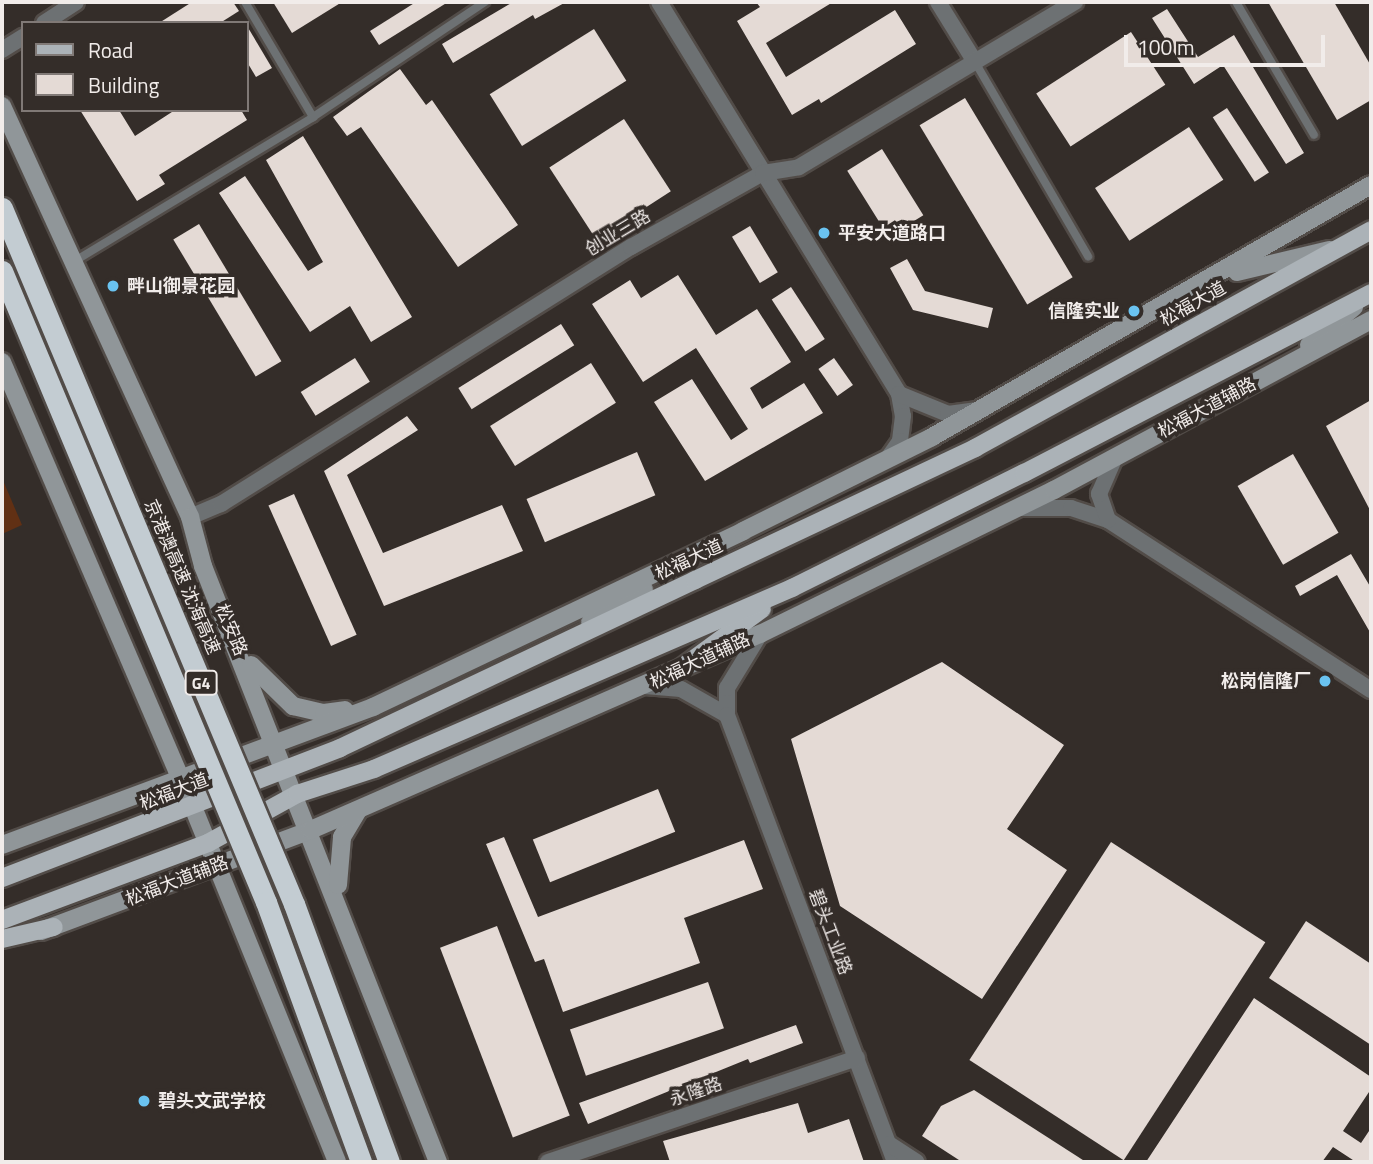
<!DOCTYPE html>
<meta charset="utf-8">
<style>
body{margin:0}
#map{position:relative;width:1373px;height:1164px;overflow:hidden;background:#342d29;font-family:"Titillium Web","Noto Sans SC",sans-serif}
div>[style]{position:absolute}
.green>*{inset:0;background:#613014}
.building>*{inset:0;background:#e4dad5;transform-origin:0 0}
.roads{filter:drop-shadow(2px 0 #524c48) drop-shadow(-2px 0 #524c48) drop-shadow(0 2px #524c48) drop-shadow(0 -2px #524c48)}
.lane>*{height:8px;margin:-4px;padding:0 4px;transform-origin:4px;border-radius:4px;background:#6d7173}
.street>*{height:16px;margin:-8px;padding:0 8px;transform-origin:8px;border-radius:8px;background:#6d7173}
.secondary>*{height:18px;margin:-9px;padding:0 9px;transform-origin:9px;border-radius:9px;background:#909699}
.primary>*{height:18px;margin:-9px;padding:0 9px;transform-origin:9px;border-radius:9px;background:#abb2b7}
.bridges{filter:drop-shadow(2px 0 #524c48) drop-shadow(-2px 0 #524c48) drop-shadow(0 2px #524c48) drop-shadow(0 -2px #524c48)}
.highway-bridge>*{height:21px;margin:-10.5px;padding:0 10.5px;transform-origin:10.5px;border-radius:10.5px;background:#c3ccd2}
.dots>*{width:19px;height:19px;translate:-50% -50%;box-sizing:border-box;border:4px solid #342d29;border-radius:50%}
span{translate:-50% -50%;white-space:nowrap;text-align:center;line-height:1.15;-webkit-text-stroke:7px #342d29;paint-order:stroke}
.shield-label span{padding:2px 5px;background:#342d29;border:2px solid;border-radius:5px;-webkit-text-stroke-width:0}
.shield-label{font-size:16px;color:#f1ecea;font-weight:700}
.street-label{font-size:18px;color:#f1ecea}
.poi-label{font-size:18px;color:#f1ecea;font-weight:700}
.left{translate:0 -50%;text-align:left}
.right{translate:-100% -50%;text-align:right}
.frame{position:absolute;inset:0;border:4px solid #f1ecea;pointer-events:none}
.legend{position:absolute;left:21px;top:21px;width:228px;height:91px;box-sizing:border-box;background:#342d29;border:2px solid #807976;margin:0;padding:9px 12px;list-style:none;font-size:21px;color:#f1ecea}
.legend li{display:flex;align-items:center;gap:14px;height:35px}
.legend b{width:35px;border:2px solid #807976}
.scale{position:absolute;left:1124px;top:35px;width:201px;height:32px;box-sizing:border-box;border:4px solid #f1ecea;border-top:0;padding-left:9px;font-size:21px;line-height:24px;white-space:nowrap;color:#f1ecea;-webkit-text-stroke:5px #342d29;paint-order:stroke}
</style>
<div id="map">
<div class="green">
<div style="clip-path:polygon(2px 478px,22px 525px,2px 534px)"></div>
</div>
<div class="building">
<div style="clip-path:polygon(192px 2px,233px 2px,239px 11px,220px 23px,159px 23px)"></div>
<div style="clip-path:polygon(273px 2px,342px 2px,292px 33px)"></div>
<div style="clip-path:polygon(416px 2px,448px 2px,379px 45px,370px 31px)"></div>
<div style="clip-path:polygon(513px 2px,566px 2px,535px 19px,533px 15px,453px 63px,442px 44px)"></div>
<div style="clip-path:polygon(756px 2px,833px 2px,766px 43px,786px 77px,895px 10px,916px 44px,821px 103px,819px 99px,792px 115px,737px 21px,760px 7px)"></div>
<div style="clip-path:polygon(1268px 2px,1334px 2px,1371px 66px,1371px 100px,1337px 120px)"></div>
<div style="clip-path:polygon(1167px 9px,1198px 57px,1234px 35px,1304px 153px,1286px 164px,1223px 65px,1194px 84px,1152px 18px)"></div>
<div style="clip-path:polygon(247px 26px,272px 68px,256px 77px,247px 62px)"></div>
<div style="left:594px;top:29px;width:61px;height:123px;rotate:58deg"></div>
<div style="left:1131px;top:32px;width:63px;height:113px;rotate:57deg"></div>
<div style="clip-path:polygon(400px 69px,426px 105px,432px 100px,518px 225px,458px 267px,361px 127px,347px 136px,333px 117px)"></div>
<div style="left:965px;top:98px;width:209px;height:53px;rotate:59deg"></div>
<div style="left:1227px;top:108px;width:77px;height:17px;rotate:57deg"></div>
<div style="clip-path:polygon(80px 110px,119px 110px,135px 136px,175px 110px,241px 110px,247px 120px,159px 175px,165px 184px,137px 201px)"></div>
<div style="left:624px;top:119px;width:86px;height:89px;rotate:57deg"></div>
<div style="left:1189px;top:127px;width:63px;height:112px;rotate:57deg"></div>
<div style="clip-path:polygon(303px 136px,412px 317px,371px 342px,350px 306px,310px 332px,219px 193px,245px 176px,308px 271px,323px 262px,266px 160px)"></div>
<div style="left:882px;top:149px;width:78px;height:41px;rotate:58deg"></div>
<div style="left:199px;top:224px;width:160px;height:30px;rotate:59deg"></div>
<div style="left:750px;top:226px;width:54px;height:21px;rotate:59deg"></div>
<div style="clip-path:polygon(907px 259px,925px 291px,993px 308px,988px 328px,913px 310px,890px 268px)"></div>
<div style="clip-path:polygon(678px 275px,716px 335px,757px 309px,791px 362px,750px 388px,762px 409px,804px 383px,823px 413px,705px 481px,654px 402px,692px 379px,731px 440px,748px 429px,696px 348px,643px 382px,592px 304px,630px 280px,641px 298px)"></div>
<div style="left:791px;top:287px;width:62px;height:23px;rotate:57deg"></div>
<div style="left:561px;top:324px;width:25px;height:121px;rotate:58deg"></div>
<div style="left:355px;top:358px;width:28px;height:64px;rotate:58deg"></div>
<div style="left:834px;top:358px;width:33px;height:19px;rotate:55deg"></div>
<div style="left:591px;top:363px;width:47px;height:119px;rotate:58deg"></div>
<div style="clip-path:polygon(1371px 400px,1371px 512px,1326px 426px)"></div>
<div style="clip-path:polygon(407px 416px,418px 430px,347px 475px,383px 553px,502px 505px,523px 551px,384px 606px,324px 471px)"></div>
<div style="left:637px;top:452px;width:47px;height:120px;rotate:67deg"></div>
<div style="left:1293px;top:454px;width:91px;height:64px;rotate:60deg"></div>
<div style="left:294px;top:494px;width:154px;height:28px;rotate:66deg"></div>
<div style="clip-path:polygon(1351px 554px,1371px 588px,1371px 634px,1337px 575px,1300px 596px,1295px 586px)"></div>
<div style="clip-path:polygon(942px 662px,1064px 745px,1007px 829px,1067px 870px,982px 999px,840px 906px,791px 739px)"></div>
<div style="left:658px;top:789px;width:46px;height:135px;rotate:68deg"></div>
<div style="clip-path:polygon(504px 837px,538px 917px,744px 840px,763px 889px,684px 918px,700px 963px,563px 1012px,544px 959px,535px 962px,486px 844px)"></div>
<div style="left:1111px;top:842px;width:184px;height:260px;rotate:33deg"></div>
<div style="clip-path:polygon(1306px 921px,1371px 964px,1371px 1045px,1269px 978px)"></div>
<div style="left:497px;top:926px;width:203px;height:61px;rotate:69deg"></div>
<div style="left:708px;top:982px;width:49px;height:146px;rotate:71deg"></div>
<div style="clip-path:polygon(1254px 998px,1371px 1077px,1371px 1089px,1343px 1131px,1361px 1143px,1371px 1128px,1371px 1162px,1356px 1162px,1333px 1147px,1322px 1162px,1146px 1162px)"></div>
<div style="clip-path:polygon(796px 1025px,803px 1043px,750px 1063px,748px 1059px,588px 1124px,579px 1103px)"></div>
<div style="clip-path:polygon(974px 1090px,1086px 1162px,962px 1162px,922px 1136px,941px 1106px)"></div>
<div style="clip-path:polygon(798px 1103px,808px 1133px,849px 1119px,864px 1162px,670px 1162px,663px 1141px)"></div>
</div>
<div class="roads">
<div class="lane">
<div style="left:245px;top:2px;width:134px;rotate:59.4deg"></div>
<div style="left:1236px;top:2px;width:154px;rotate:59.6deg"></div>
<div style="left:975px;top:62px;width:225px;rotate:59.8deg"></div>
<div style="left:73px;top:262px;width:280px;rotate:-31.1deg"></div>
<div style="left:313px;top:117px;width:207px;rotate:-33.8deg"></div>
</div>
<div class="street">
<div style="left:659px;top:2px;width:460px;rotate:58.5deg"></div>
<div style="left:899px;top:394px;width:22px;rotate:80deg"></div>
<div style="left:903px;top:416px;width:25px;rotate:97deg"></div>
<div style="left:900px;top:441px;width:24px;rotate:125deg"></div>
<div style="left:938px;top:2px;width:70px;rotate:58.3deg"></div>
<div style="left:44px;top:23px;width:38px;rotate:-33deg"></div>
<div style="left:2px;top:50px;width:25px;rotate:-32deg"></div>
<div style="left:899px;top:394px;width:53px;rotate:22.2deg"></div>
<div style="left:948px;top:414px;width:28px;rotate:-8deg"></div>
<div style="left:1019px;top:508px;width:52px"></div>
<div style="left:1071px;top:508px;width:39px;rotate:18deg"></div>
<div style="left:1108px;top:520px;width:313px;rotate:32.9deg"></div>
<div style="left:190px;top:517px;width:34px;rotate:-23deg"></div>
<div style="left:221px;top:504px;width:484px;rotate:-32.1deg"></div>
<div style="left:631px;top:247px;width:151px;rotate:-29.3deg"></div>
<div style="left:763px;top:173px;width:36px;rotate:-9deg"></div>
<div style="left:799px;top:167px;width:322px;rotate:-30.9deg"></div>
<div style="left:1108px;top:520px;width:28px;rotate:-109deg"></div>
<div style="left:1099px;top:494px;width:40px;rotate:-66.6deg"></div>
<div style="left:645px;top:686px;width:36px;rotate:5deg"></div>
<div style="left:681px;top:689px;width:53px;rotate:29.5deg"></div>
<div style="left:727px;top:715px;width:27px;rotate:-90deg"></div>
<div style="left:727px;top:688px;width:63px;rotate:-58.6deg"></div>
<div style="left:727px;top:715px;width:478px;rotate:69.4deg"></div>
<div style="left:889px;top:1144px;width:33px;rotate:33deg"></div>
<div style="left:548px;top:1162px;width:326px;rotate:-18.6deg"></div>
</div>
<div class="secondary">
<div style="left:2px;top:106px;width:452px;rotate:65.4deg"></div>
<div style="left:190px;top:517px;width:51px;rotate:75.1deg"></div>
<div style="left:203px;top:566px;width:641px;rotate:68.48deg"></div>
<div style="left:1237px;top:272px;width:95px;rotate:-13.4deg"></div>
<div style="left:1309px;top:345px;width:59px;rotate:-40.2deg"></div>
<div style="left:2px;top:362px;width:484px;rotate:66.8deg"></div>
<div style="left:193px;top:807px;width:383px;rotate:67.9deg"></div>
<div style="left:590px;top:622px;width:63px;rotate:-30.7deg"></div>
<div style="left:251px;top:665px;width:59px;rotate:44.3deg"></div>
<div style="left:293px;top:706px;width:32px;rotate:13deg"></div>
<div style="left:324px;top:713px;width:21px;rotate:-8deg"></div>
<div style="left:2px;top:845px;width:396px;rotate:-20.4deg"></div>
<div style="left:373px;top:707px;width:410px;rotate:-25.4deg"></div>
<div style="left:743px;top:531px;width:211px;rotate:-26.4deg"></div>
<div style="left:932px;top:437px;width:506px;rotate:-29.86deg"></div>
<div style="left:338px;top:885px;width:48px;rotate:-85.2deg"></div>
<div style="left:342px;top:837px;width:31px;rotate:-59deg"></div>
<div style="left:41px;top:931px;width:288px;rotate:-20.5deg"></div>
<div style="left:311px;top:830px;width:490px;rotate:-23.6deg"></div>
<div style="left:760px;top:634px;width:327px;rotate:-26.1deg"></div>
<div style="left:1054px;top:490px;width:360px;rotate:-28.2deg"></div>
</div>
<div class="primary">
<div style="left:683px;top:667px;width:98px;rotate:-36.3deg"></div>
<div style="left:2px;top:878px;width:362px;rotate:-21deg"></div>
<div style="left:340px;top:748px;width:393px;rotate:-25.3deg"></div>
<div style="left:695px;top:580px;width:310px;rotate:-25.2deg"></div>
<div style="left:975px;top:448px;width:452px;rotate:-28.8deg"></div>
<div style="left:2px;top:920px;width:220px;rotate:-20.5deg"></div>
<div style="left:208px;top:843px;width:102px;rotate:-28.8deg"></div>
<div style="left:297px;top:794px;width:81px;rotate:-18deg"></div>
<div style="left:374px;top:769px;width:456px;rotate:-23.4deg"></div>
<div style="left:792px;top:588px;width:259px;rotate:-26.4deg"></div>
<div style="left:1024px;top:473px;width:391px;rotate:-27.4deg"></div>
<div style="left:2px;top:939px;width:53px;rotate:-13deg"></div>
</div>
</div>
<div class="bridges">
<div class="highway-bridge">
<div style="left:2px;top:208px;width:755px;rotate:67.24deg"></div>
<div style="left:294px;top:904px;width:275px;rotate:69.8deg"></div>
<div style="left:2px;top:271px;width:684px;rotate:67.3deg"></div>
<div style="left:266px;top:902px;width:277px;rotate:69.9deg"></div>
</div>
</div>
<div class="dots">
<div style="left:824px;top:233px;background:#6ac3f1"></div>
<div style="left:113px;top:286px;background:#6ac3f1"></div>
<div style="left:1134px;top:311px;background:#6ac3f1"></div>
<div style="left:1325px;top:681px;background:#6ac3f1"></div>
<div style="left:144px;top:1101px;background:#6ac3f1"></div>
</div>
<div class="shield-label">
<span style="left:201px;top:683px">G4</span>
</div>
<div class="street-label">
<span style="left:618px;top:233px;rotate:-31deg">创业三路</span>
<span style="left:1193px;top:304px;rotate:-29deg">松福大道</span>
<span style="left:1207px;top:408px;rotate:-28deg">松福大道辅路</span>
<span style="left:689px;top:560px;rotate:-25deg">松福大道</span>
<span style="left:182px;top:577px;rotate:67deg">京港澳高速 沈海高速</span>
<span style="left:231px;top:630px;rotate:67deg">松安路</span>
<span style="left:700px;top:661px;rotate:-25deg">松福大道辅路</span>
<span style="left:174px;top:792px;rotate:-21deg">松福大道</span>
<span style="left:177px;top:881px;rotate:-21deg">松福大道辅路</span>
<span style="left:830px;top:932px;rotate:69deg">碧头工业路</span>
<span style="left:696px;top:1092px;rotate:-19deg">永隆路</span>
</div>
<div class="poi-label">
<span class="left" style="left:838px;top:233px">平安大道路口</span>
<span class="left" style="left:127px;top:286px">畔山御景花园</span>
<span class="right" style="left:1120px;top:311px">信隆实业</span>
<span class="right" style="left:1311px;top:681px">松岗信隆厂</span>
<span class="left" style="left:158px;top:1101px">碧头文武学校</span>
</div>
<div class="frame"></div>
<ul class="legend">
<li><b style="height:9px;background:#abb2b7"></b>Road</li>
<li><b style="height:19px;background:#e4dad5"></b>Building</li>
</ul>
<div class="scale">100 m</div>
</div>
